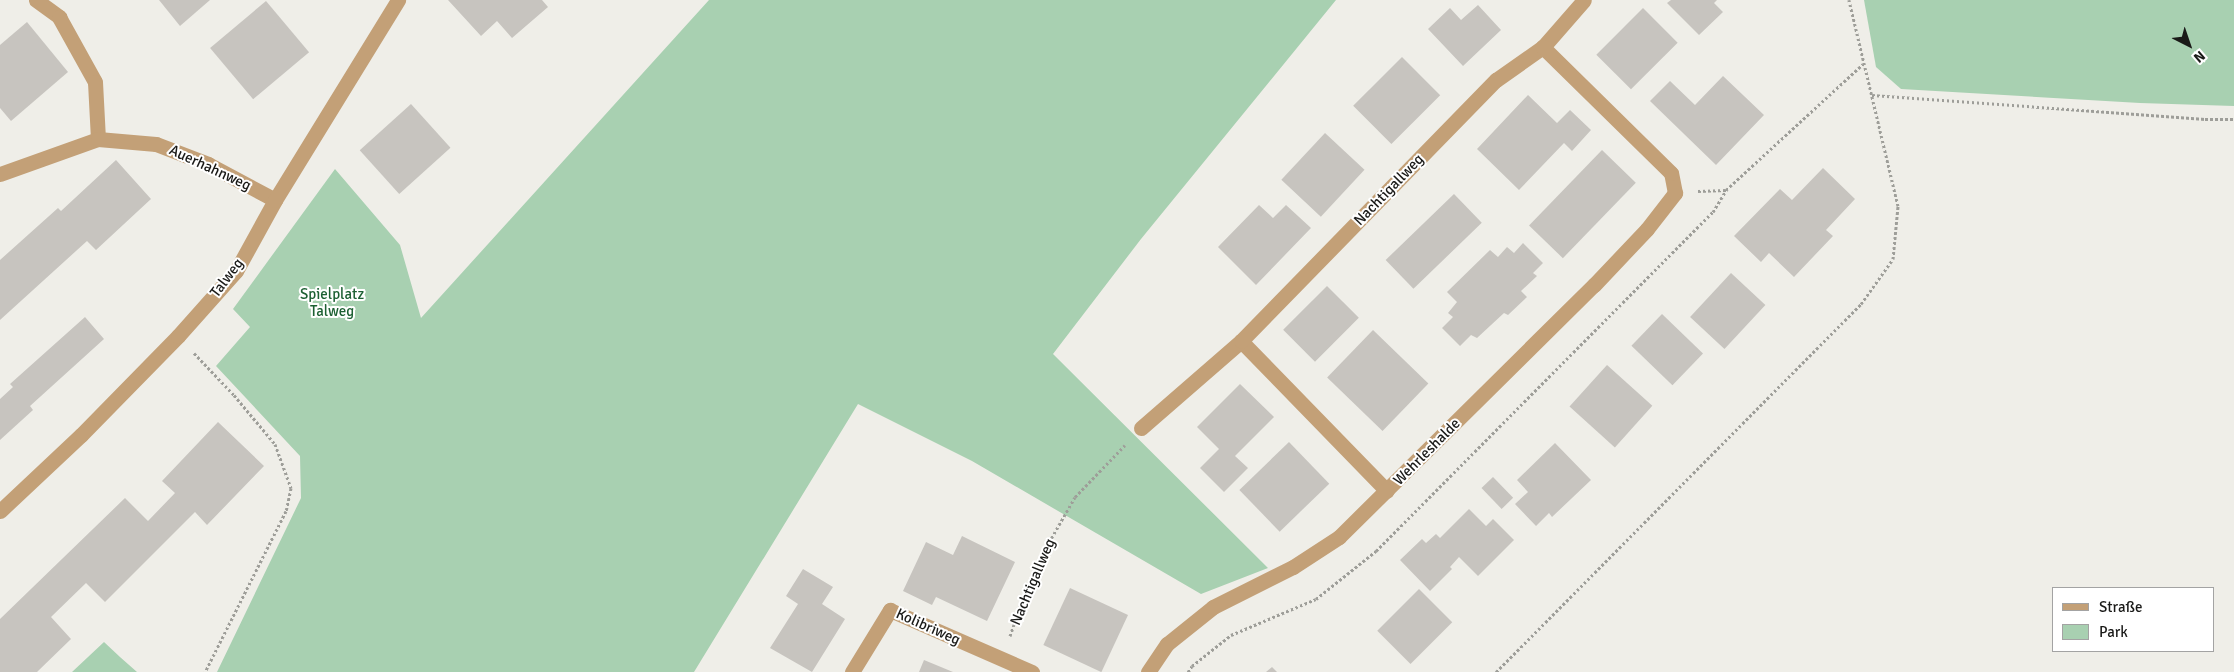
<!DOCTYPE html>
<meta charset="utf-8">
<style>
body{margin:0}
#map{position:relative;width:2234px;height:672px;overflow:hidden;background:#efeee8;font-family:Signika,sans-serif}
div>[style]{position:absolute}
.green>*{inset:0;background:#a8d0b1}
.building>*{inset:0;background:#c7c4bf;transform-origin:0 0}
.path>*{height:3px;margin-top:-1.5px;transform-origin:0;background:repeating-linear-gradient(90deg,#9e9e99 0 2.5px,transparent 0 5px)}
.minor>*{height:15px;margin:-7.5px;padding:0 7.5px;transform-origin:7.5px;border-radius:7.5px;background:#c3a077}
span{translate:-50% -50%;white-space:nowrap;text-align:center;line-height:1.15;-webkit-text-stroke:4px #fff;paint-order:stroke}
.street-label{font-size:15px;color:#1a1a18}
.park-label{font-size:15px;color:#1d6033}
.legend{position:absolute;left:2052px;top:587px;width:162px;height:65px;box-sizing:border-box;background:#fff;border:1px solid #a3a3a3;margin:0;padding:6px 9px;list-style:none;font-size:15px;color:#1a1a18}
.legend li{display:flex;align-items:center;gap:10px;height:25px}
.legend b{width:25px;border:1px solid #a3a3a3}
.north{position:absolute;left:2164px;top:20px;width:50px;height:50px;-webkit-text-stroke:4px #fff;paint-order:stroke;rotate:139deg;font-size:14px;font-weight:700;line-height:20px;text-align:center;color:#1a1a18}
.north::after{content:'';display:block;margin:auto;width:18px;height:22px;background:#1a1a18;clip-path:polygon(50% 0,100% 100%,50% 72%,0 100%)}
</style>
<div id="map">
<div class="green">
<div style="clip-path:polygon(709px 0,1336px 0,1141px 239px,1053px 354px,1268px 568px,1201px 594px,972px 461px,858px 404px,694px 672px,217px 672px,301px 498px,300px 456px,216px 366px,250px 327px,233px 309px,335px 169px,400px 245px,421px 318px)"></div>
<div style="clip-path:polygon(1864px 0,2234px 0,2234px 106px,2140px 103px,1901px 89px,1876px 67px)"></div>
<div style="clip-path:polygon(104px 642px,120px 657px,137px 672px,72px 672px)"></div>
</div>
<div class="building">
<div style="clip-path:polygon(159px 0,210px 0,180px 26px)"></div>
<div style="clip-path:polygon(448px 0,542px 0,548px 7px,512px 38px,497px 21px,481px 36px)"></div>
<div style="clip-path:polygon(1671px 0,1717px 0,1714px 3px,1723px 12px,1699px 35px,1667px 3px)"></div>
<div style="left:266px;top:1px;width:67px;height:73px;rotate:50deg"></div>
<div style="clip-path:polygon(1478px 5px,1501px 30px,1463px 66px,1428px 29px,1450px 8px,1461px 20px)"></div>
<div style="left:1643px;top:8px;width:49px;height:66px;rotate:45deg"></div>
<div style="clip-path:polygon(27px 22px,68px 72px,11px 121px,0 108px,0 45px)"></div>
<div style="left:1402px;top:57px;width:54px;height:69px;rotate:45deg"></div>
<div style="clip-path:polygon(1723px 76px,1764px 115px,1716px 165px,1650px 101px,1670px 81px,1695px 105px)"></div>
<div style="clip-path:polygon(1528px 95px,1557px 123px,1570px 110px,1591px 130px,1572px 151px,1564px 143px,1519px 190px,1477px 149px)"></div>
<div style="left:411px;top:104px;width:59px;height:69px;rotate:48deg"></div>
<div style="left:1325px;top:133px;width:54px;height:64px;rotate:43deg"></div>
<div style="left:1602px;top:150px;width:47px;height:105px;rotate:44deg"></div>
<div style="clip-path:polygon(116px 160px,151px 199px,96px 250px,87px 241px,0 320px,0 260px,58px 208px,61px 211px)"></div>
<div style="clip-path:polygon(1823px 168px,1855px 199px,1826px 230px,1833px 236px,1794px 277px,1769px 253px,1761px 262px,1734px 236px,1780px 189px,1792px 200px)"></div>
<div style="left:1454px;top:194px;width:40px;height:95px;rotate:46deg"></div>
<div style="clip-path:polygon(1259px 205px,1273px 218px,1286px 205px,1311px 228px,1256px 285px,1218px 247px)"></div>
<div style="clip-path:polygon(1523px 243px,1543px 263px,1533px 273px,1537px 276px,1521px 291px,1527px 297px,1508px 315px,1504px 313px,1477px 338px,1471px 335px,1460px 346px,1442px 328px,1453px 317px,1448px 313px,1457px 302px,1447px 292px,1490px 250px,1498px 257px,1507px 247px,1514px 253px)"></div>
<div style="left:1731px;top:273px;width:47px;height:60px;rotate:43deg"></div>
<div style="left:1327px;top:286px;width:45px;height:62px;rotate:45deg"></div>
<div style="left:1662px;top:314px;width:57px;height:44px;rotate:44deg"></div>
<div style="clip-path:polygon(85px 317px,104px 339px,30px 406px,33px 410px,0 440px,0 399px,13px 387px,10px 384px)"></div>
<div style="left:1373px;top:330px;width:77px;height:66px;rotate:44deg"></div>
<div style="left:1607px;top:365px;width:61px;height:56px;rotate:42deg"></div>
<div style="clip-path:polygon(1240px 384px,1274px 417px,1235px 456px,1248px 468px,1224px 492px,1200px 468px,1219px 449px,1197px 427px)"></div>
<div style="clip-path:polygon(218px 422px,264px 466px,207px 525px,195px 512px,105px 602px,86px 583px,51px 617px,71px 639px,37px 672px,0 672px,0 619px,125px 498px,148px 521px,175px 493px,162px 481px)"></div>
<div style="left:1289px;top:442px;width:58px;height:69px;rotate:46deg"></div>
<div style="clip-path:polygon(1555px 443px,1591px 480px,1552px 517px,1549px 513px,1536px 526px,1515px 504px,1528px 492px,1517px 480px)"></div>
<div style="left:1493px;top:477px;width:29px;height:16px;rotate:46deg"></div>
<div style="clip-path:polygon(1469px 509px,1486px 526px,1493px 519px,1514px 540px,1478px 576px,1459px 557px,1450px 567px,1452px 569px,1430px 591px,1400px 560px,1422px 539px,1426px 543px,1436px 534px,1440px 538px)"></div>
<div style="clip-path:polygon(962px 536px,1015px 562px,987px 621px,936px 597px,932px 605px,903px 591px,926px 542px,953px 555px)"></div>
<div style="clip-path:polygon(803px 569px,833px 587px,822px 604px,845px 619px,812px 672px,770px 648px,798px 604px,786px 596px)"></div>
<div style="left:1070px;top:588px;width:64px;height:63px;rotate:25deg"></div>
<div style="left:1419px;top:589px;width:47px;height:59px;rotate:45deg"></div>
<div style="clip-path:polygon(924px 660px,953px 672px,919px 672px)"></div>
<div style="clip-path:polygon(1272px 667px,1277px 672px,1266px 672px)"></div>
</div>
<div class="path">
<div style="left:1872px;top:95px;width:334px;rotate:4.1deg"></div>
<div style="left:2205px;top:119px;width:29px"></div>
<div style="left:1698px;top:191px;width:28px;rotate:-2deg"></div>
<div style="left:1726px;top:190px;width:186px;rotate:-42.6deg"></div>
<div style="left:194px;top:353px;width:58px;rotate:46.4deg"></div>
<div style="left:234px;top:395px;width:64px;rotate:50.1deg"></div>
<div style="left:275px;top:444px;width:47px;rotate:70deg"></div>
<div style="left:291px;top:488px;width:24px;rotate:102deg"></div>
<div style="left:286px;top:511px;width:180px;rotate:116.7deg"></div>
<div style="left:1010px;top:636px;width:39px;rotate:-71deg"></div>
<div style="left:1023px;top:599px;width:52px;rotate:-66.4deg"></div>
<div style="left:1044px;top:551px;width:62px;rotate:-60.1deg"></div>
<div style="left:1075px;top:497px;width:72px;rotate:-46.1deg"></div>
<div style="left:1188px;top:672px;width:7px;rotate:-56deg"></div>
<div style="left:1192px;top:666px;width:50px;rotate:-38.5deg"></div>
<div style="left:1231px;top:635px;width:92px;rotate:-23deg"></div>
<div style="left:1316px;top:599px;width:77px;rotate:-38.7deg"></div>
<div style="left:1376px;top:551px;width:478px;rotate:-45.2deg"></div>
<div style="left:1713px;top:212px;width:26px;rotate:-59deg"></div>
<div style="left:1496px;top:672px;width:518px;rotate:-45.23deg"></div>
<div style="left:1861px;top:304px;width:55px;rotate:-54.6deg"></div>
<div style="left:1893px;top:259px;width:53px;rotate:-84.6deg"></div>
<div style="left:1898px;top:206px;width:212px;rotate:-103.4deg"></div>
</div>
<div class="minor">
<div style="left:36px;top:0;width:29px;rotate:36deg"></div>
<div style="left:59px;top:17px;width:74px;rotate:61deg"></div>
<div style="left:95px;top:82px;width:57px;rotate:87deg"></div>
<div style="left:0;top:174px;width:104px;rotate:-19.7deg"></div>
<div style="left:98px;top:139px;width:58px;rotate:4.9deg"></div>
<div style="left:156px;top:144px;width:56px;rotate:21deg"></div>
<div style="left:208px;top:164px;width:76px;rotate:28.2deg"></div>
<div style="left:1241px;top:341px;width:209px;rotate:45.8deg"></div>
<div style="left:1141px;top:428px;width:133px;rotate:-41deg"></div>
<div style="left:1241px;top:341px;width:365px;rotate:-45.7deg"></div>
<div style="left:1496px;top:80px;width:57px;rotate:-35.1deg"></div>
<div style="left:1543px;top:47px;width:62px;rotate:-48.9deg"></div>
<div style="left:0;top:511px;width:111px;rotate:-43.2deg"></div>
<div style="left:81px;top:435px;width:139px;rotate:-45.6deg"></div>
<div style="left:178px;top:336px;width:87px;rotate:-48.3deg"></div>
<div style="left:236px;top:271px;width:81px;rotate:-61.2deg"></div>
<div style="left:275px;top:200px;width:235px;rotate:-58.4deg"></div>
<div style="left:852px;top:672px;width:73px;rotate:-58.5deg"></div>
<div style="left:890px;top:610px;width:155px;rotate:23.6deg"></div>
<div style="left:1148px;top:672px;width:34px;rotate:-56deg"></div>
<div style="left:1167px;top:644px;width:59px;rotate:-38.8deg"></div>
<div style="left:1213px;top:607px;width:89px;rotate:-26.6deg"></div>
<div style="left:1293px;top:567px;width:55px;rotate:-33.1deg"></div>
<div style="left:1339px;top:537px;width:359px;rotate:-44.7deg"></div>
<div style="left:1594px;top:285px;width:77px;rotate:-46.6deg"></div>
<div style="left:1647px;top:229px;width:46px;rotate:-52.1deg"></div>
<div style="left:1675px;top:193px;width:20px;rotate:-101deg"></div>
<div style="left:1671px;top:173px;width:180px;rotate:-135.5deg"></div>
</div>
<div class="street-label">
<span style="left:210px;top:168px;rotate:25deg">Auerhahnweg</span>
<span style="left:1389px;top:190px;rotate:-46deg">Nachtigallweg</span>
<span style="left:227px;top:278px;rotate:-53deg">Talweg</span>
<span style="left:1427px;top:452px;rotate:-45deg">Wehrleshalde</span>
<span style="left:1033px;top:582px;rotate:-67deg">Nachtigallweg</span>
<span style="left:928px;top:627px;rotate:24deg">Kolibriweg</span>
</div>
<div class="park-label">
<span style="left:332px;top:303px">Spielplatz<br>Talweg</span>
</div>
<ul class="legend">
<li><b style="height:6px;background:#c3a077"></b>Straße</li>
<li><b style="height:14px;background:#a8d0b1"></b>Park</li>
</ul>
<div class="north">N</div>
</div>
